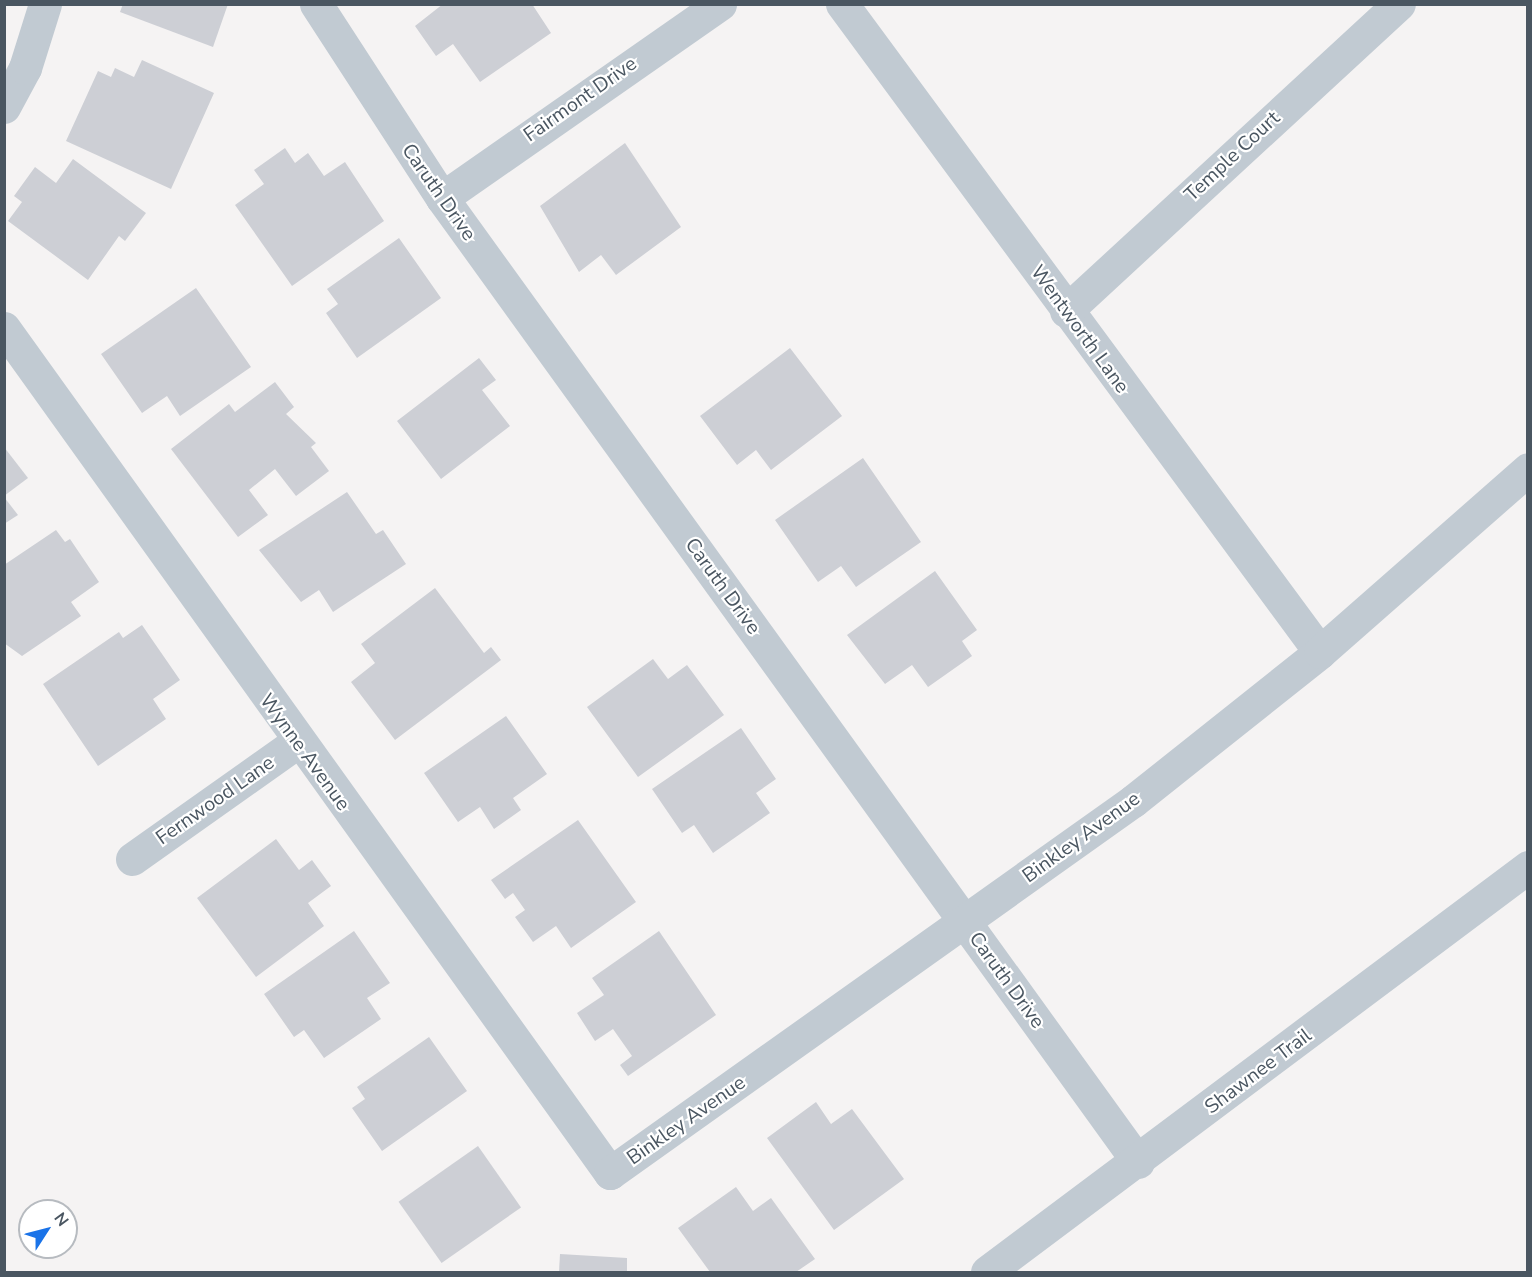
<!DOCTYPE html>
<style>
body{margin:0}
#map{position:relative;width:1532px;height:1277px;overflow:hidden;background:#f5f3f3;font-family:"Nunito Sans",sans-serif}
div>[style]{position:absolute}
.building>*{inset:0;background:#cdcfd5;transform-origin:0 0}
.minor>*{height:33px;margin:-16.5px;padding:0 16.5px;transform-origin:16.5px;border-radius:16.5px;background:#c1cad2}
span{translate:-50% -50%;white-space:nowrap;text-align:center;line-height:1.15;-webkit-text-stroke:4.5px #fff;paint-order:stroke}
.street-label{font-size:20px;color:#4a5661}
.frame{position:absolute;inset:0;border:6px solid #4a5661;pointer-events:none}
.north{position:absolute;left:18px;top:1199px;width:60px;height:60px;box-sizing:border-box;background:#fff;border:2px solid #b7bbc0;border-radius:50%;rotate:54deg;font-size:16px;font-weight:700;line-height:24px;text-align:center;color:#4a5661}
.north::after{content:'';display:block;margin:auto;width:21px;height:27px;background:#1a73e8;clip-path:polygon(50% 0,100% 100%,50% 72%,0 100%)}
</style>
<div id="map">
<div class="building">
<div style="clip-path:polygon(123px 4px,228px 4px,213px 47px,120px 12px)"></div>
<div style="clip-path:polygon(443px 4px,532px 4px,551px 33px,480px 82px,453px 44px,436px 56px,415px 26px)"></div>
<div style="clip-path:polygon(142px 60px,214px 93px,171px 189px,66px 141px,98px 71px,111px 77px,115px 68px,134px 77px)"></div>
<div style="clip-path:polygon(625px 143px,681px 227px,616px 275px,601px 255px,579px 272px,540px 206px)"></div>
<div style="clip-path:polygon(285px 148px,295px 163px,308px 153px,324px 176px,345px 162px,384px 221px,292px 286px,235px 205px,264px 184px,254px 170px)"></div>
<div style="clip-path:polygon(73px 159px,146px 213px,125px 241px,119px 236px,88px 280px,8px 221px,22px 202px,14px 196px,35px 167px,56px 183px)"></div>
<div style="clip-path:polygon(399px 238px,441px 298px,357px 358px,326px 313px,338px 304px,327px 289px)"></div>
<div style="clip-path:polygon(196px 288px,251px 367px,180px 416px,167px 396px,142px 413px,101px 354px)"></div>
<div style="clip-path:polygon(790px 348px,842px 416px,771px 470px,756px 450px,737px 465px,700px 416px)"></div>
<div style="clip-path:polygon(479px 358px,496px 380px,482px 390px,510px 426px,441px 479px,397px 421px)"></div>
<div style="clip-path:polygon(275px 382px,294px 407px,286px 414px,316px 443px,311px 447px,329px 471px,296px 496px,275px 469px,249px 490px,268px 515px,238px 537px,171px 449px,229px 404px,235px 412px)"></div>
<div style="clip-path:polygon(4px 447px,28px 478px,4px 496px)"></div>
<div style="clip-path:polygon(863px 458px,921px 542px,856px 587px,841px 566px,818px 582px,775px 520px)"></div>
<div style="clip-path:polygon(347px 492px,376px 534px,383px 530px,406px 564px,333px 612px,319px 590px,301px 602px,259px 550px)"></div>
<div style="clip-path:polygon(4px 497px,18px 515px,4px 524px)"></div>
<div style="clip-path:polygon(56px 530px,65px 542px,70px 539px,99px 582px,71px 602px,81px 616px,22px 656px,4px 643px,4px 565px)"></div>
<div style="clip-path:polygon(935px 571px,977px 630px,962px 641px,972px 656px,928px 687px,912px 665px,885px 684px,847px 635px)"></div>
<div style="clip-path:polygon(435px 588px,484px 653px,491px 647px,501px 660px,395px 740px,351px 682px,375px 663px,361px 644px)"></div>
<div style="clip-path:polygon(142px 625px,180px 680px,153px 699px,166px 719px,98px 766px,43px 684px,119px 632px,123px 638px)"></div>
<div style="clip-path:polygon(653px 659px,668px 679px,687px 665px,724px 715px,638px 777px,587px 707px)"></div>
<div style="clip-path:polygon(506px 716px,547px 774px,513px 798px,521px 810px,494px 829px,480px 807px,458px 822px,424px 773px)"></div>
<div style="clip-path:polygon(741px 728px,776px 779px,756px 793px,770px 813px,713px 853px,694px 825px,682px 833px,652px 789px)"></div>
<div style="clip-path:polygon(578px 820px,636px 902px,571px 948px,556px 926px,533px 942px,515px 917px,525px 910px,513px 893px,505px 899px,491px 880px)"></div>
<div style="clip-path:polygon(276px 839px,299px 870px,312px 860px,331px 886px,308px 903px,324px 926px,256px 977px,197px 898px)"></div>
<div style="clip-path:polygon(354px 931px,390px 983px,367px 998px,381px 1019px,324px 1058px,304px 1030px,294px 1037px,264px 994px)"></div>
<div style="clip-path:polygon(659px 931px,716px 1015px,628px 1076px,620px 1065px,632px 1056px,613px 1029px,595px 1041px,577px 1013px,604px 995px,592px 978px)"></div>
<div style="clip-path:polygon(429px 1037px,467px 1091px,382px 1151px,352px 1108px,365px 1099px,357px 1087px)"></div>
<div style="clip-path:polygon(816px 1102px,831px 1124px,852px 1109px,904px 1179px,834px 1230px,767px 1138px)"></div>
<div style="left:478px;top:1146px;width:75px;height:97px;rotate:55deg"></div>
<div style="clip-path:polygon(736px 1187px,753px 1211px,771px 1198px,815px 1259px,796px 1272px,710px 1272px,678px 1228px)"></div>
<div style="clip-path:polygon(560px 1254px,627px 1258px,627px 1272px,559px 1272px)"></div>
</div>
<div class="minor">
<div style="left:316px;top:4px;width:231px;rotate:57deg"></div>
<div style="left:442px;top:198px;width:1189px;rotate:54.17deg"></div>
<div style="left:842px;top:4px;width:805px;rotate:53.59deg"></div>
<div style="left:4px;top:107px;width:44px;rotate:-61.7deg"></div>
<div style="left:25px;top:68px;width:67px;rotate:-72.6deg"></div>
<div style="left:442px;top:198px;width:339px;rotate:-34.9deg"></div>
<div style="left:1066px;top:311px;width:453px;rotate:-42.7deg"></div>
<div style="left:4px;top:328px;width:1040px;rotate:54.35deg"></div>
<div style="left:610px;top:1173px;width:642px;rotate:-35.42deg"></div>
<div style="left:1133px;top:801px;width:239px;rotate:-38.5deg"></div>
<div style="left:1320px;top:652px;width:277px;rotate:-41.3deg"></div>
<div style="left:132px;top:859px;width:202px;rotate:-35.3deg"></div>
<div style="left:987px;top:1272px;width:676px;rotate:-36.82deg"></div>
</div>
<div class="street-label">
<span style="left:580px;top:99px;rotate:-35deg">Fairmont Drive</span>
<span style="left:1232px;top:156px;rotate:-43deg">Temple Court</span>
<span style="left:439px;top:192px;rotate:55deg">Caruth Drive</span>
<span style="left:1080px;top:329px;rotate:54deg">Wentworth Lane</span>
<span style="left:723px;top:586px;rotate:54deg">Caruth Drive</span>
<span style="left:305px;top:752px;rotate:54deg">Wynne Avenue</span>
<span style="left:215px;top:800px;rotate:-35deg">Fernwood Lane</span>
<span style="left:1081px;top:837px;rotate:-36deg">Binkley Avenue</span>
<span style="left:1007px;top:980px;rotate:54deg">Caruth Drive</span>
<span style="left:1258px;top:1071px;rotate:-37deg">Shawnee Trail</span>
<span style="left:686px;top:1120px;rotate:-35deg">Binkley Avenue</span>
</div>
<div class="frame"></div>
<div class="north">N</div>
</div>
